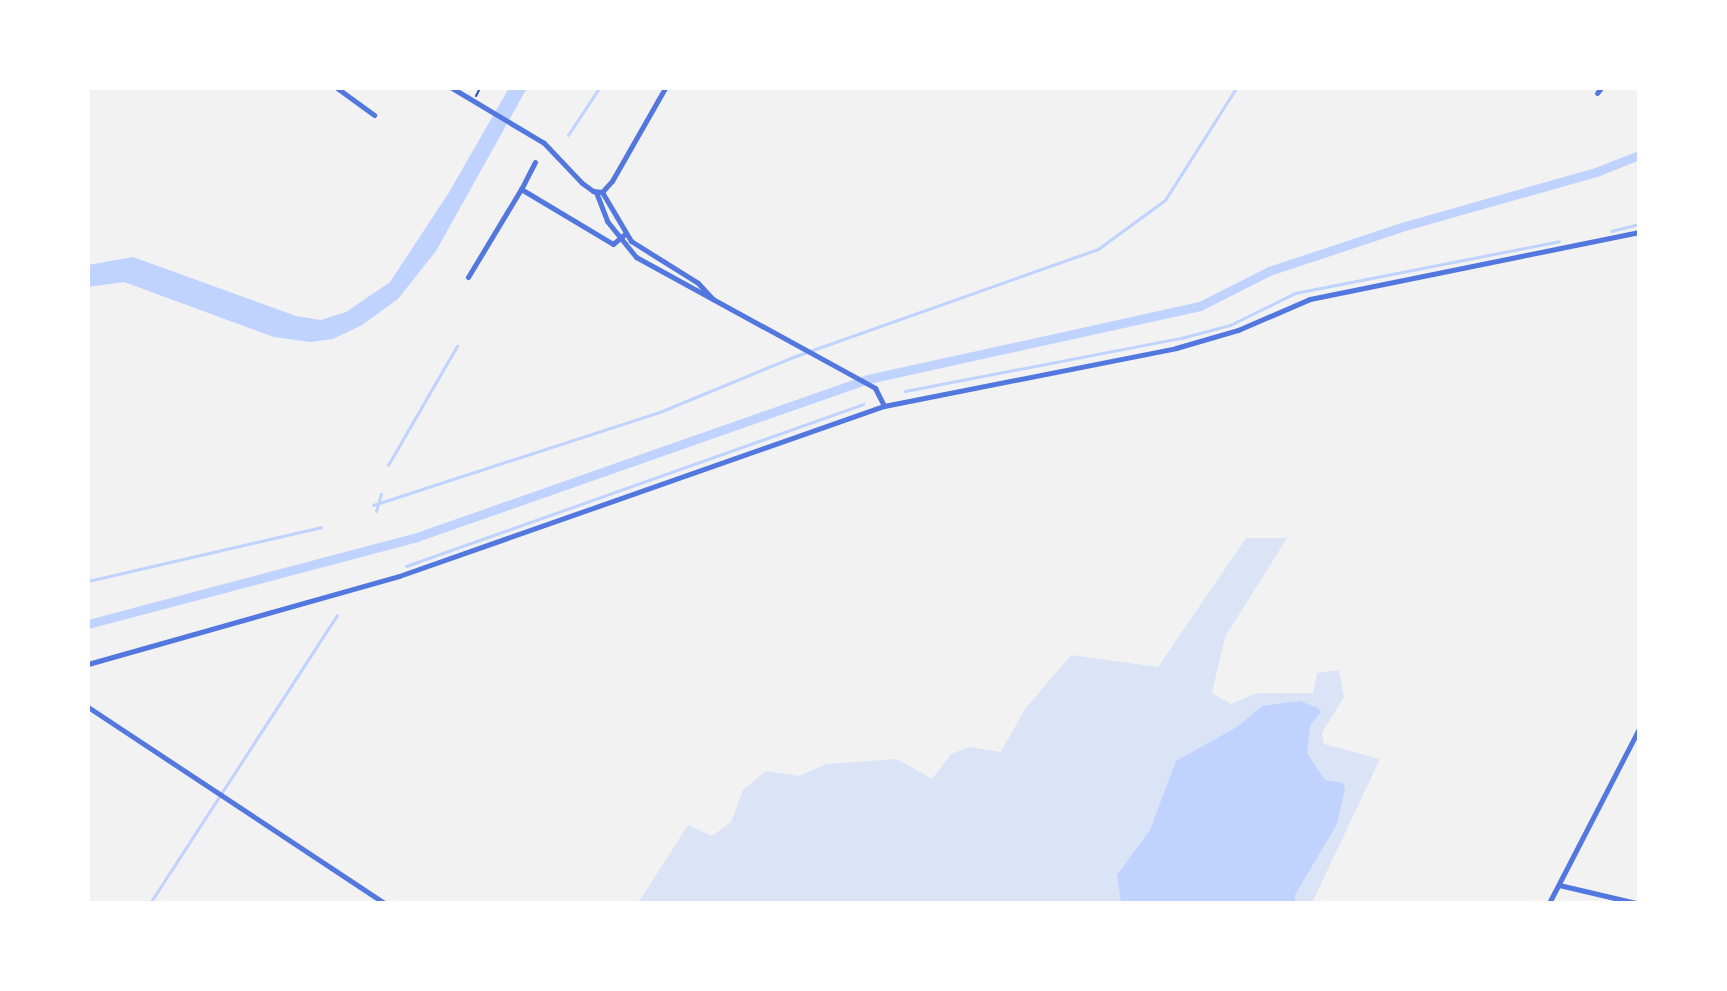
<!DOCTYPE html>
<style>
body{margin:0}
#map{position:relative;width:1727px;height:991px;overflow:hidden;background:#f2f2f2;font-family:"Work Sans",sans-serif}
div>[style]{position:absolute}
.green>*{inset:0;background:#dbe4f7}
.water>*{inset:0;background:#bfd3fe}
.stream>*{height:3px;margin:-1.5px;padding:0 1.5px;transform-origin:1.5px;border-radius:1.5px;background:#bfd3fe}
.canal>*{height:9px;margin:-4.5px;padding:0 4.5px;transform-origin:4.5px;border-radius:4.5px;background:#bfd3fe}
.path>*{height:2px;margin:-1px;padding:0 1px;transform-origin:1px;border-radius:1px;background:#1d4ed8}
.minor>*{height:5px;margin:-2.5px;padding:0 2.5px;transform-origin:2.5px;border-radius:2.5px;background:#5277de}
span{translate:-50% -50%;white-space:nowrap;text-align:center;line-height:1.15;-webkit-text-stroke:8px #fff;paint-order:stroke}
.frame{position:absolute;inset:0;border:90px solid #fff;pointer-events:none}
</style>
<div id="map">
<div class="green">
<div style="clip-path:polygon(1246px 538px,1287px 538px,1225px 637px,1212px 693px,1231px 704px,1257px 693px,1313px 693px,1317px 673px,1339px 670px,1344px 697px,1322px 733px,1324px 744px,1380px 759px,1312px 903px,638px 903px,688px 825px,712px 836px,731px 822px,743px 790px,766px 771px,799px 776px,826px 764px,897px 759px,932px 779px,951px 754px,969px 747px,1001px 752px,1025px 709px,1071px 655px,1158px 667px)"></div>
</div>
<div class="water">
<div style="clip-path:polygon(509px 88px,527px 88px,436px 251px,398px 299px,362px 325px,333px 339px,310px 342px,274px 337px,124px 282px,88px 287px,88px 265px,133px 257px,296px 316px,321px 320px,346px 312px,390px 282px,448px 194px)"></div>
<div style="clip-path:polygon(1300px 701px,1318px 708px,1321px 712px,1310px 726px,1307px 753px,1325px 780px,1343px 783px,1345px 789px,1337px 824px,1295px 895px,1295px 903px,1121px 903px,1117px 875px,1150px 830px,1176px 761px,1237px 727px,1262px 706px)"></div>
</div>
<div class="stream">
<div style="left:568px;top:135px;width:56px;rotate:-56.6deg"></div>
<div style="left:1611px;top:231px;width:29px;rotate:-14deg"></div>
<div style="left:905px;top:391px;width:281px;rotate:-10.9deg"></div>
<div style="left:1181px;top:338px;width:51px;rotate:-14.9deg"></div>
<div style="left:1230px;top:325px;width:72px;rotate:-26.2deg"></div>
<div style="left:1295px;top:293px;width:269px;rotate:-11.1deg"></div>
<div style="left:388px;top:465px;width:138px;rotate:-59.9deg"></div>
<div style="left:373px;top:505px;width:304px;rotate:-18deg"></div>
<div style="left:662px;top:411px;width:142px;rotate:-22.4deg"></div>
<div style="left:793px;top:357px;width:324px;rotate:-19.5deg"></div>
<div style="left:1098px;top:249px;width:83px;rotate:-36.2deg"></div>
<div style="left:1165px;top:200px;width:133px;rotate:-57.6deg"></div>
<div style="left:376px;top:511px;width:18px;rotate:-74deg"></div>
<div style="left:406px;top:566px;width:485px;rotate:-19.5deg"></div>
<div style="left:88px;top:581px;width:239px;rotate:-13deg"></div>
<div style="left:150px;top:903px;width:343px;rotate:-57deg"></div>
</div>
<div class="canal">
<div style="left:88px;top:624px;width:337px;rotate:-14.8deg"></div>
<div style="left:414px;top:538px;width:481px;rotate:-19.3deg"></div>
<div style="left:868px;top:379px;width:340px;rotate:-12.4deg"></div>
<div style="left:1200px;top:306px;width:77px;rotate:-26.9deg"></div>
<div style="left:1269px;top:271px;width:143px;rotate:-18.3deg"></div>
<div style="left:1405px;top:226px;width:198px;rotate:-15.8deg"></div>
<div style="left:1596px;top:172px;width:46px;rotate:-21.6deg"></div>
</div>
<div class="path">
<div style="left:476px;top:96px;width:9px;rotate:-63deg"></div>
</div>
<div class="minor">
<div style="left:337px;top:88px;width:46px;rotate:36.1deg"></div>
<div style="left:452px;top:88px;width:107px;rotate:30.9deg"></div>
<div style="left:544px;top:143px;width:55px;rotate:46.5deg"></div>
<div style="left:582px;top:183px;width:14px;rotate:36deg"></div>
<div style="left:593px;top:191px;width:9px;rotate:6deg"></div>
<div style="left:1597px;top:93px;width:6px;rotate:-51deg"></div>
<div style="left:535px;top:162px;width:30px;rotate:117deg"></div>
<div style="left:521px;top:189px;width:107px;rotate:30.9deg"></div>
<div style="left:613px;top:244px;width:16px;rotate:-40deg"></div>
<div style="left:596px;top:192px;width:31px;rotate:69deg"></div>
<div style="left:607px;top:221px;width:46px;rotate:51.1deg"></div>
<div style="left:636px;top:257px;width:273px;rotate:28.7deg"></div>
<div style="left:875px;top:388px;width:20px;rotate:63deg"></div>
<div style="left:602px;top:192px;width:57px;rotate:59.4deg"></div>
<div style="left:631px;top:241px;width:79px;rotate:32.1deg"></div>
<div style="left:698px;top:283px;width:22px;rotate:47deg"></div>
<div style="left:602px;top:192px;width:15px;rotate:-48deg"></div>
<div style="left:612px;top:181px;width:107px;rotate:-60.3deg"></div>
<div style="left:468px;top:277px;width:103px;rotate:-58.9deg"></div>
<div style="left:88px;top:664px;width:323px;rotate:-15.8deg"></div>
<div style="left:399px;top:576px;width:514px;rotate:-19.32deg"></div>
<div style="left:884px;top:406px;width:298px;rotate:-11.2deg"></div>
<div style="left:1176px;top:348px;width:65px;rotate:-16.2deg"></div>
<div style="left:1238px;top:330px;width:78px;rotate:-23.3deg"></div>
<div style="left:1310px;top:299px;width:336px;rotate:-11.5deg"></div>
<div style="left:88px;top:707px;width:355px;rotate:33.5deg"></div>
<div style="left:1559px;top:885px;width:79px;rotate:13.2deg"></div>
<div style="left:1549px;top:903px;width:196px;rotate:-62.7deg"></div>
</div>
<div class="frame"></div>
</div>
